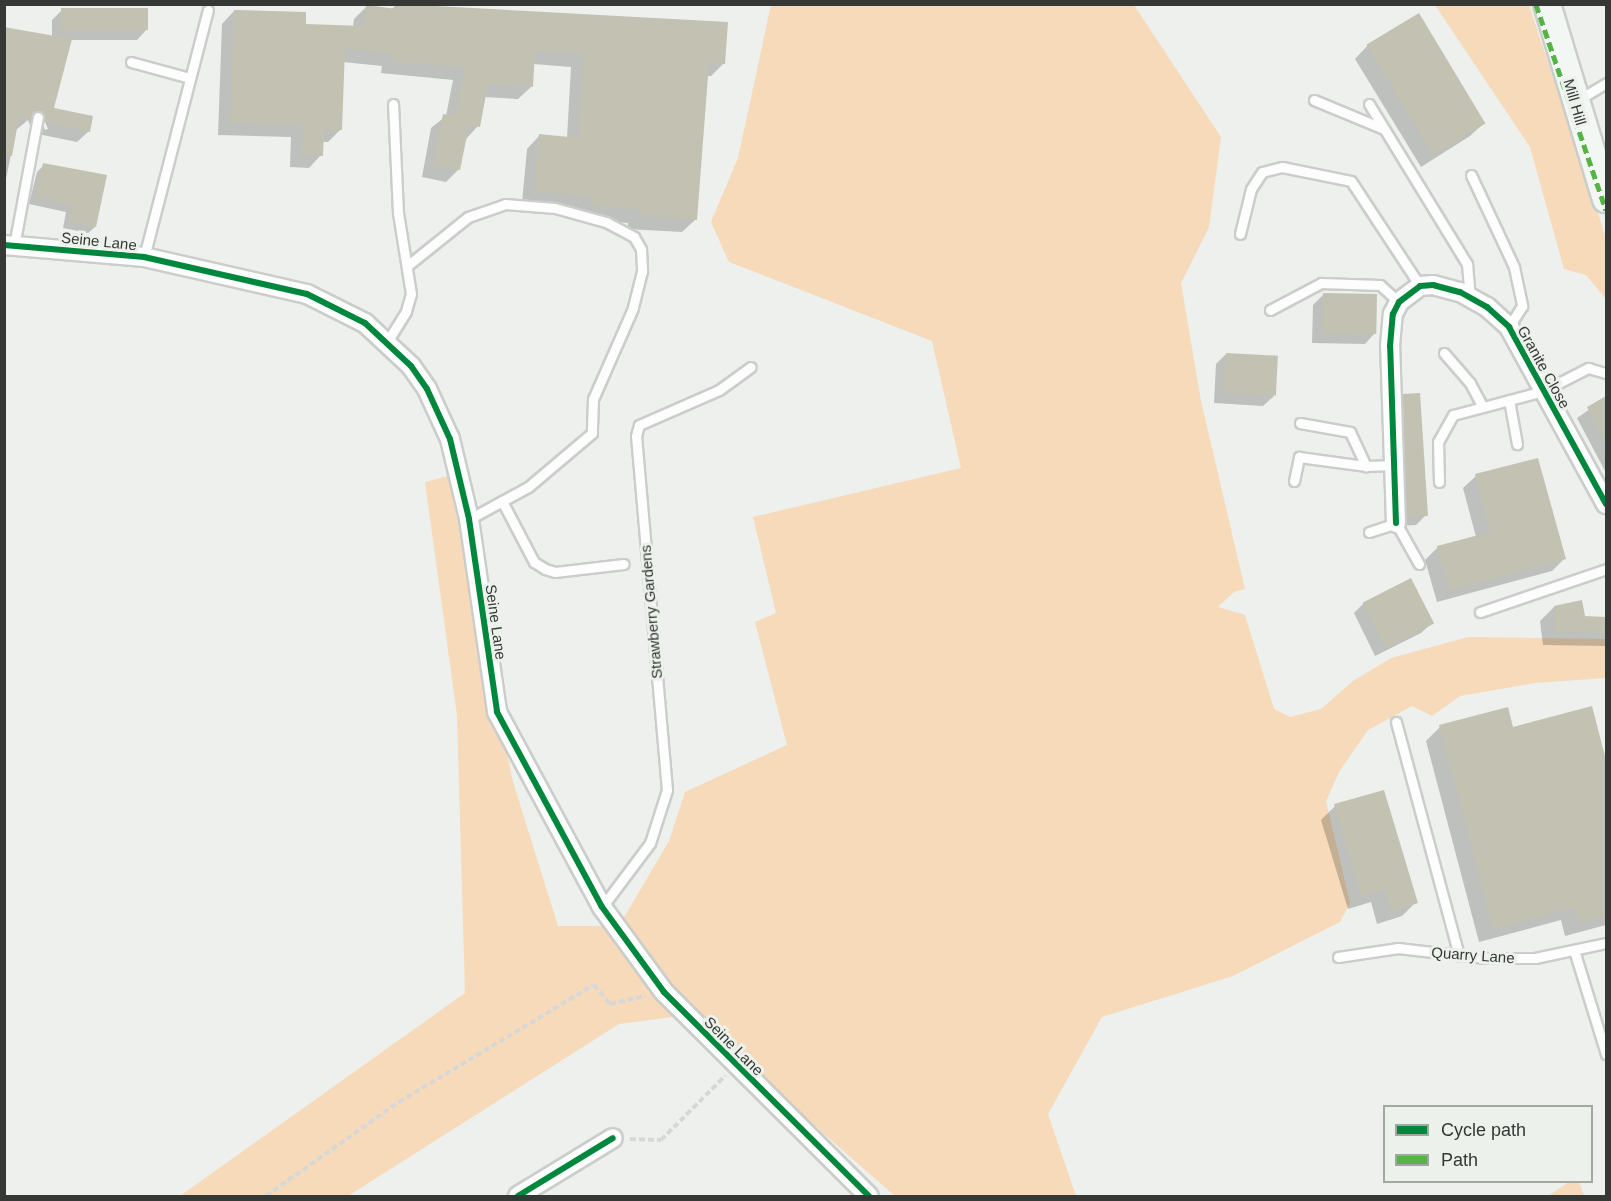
<!DOCTYPE html>
<style>
body{margin:0}
#map{position:relative;width:1611px;height:1201px;overflow:hidden;background:#edf0ec;font-family:Arial,sans-serif}
div>[style]{position:absolute}
.green>*{inset:0;background:#f6dab9}
.shadow>*{inset:0;background:#0003}
.building>*{inset:0;background:#c3c2b2;transform-origin:0 0}
.path>*{height:4px;margin-top:-2px;transform-origin:0;background:repeating-linear-gradient(90deg,#d7d7d7 0 6px,transparent 0 9px)}
.roads{filter:drop-shadow(2px 0 #cbcdcb) drop-shadow(-2px 0 #cbcdcb) drop-shadow(0 2px #cbcdcb) drop-shadow(0 -2px #cbcdcb)}
.service>*{height:9px;margin:-4.5px;padding:0 4.5px;transform-origin:4.5px;border-radius:4.5px;background:#fcfdfc}
.minor>*{height:18px;margin:-9px;padding:0 9px;transform-origin:9px;border-radius:9px;background:#fcfdfc}
.secondary>*{height:26px;margin:-13px;padding:0 13px;transform-origin:13px;border-radius:13px;background:#f2f7f4}
.quiet>*{height:4.5px;margin-top:-2.25px;transform-origin:0;background:repeating-linear-gradient(90deg,#56b346 0 9px,transparent 0 13.5px)}
.cycleway>*{height:6px;margin:-3px;padding:0 3px;transform-origin:3px;border-radius:3px;background:#00873e}
span{translate:-50% -50%;white-space:nowrap;text-align:center;line-height:1.15;-webkit-text-stroke:6px #ecf1eb;paint-order:stroke}
.street-label{font-size:15px;color:#363836}
.frame{position:absolute;inset:0;border:6px solid #363836;pointer-events:none}
.legend{position:absolute;left:1383px;top:1105px;width:210px;height:78px;box-sizing:border-box;background:#ecf1eb;border:2px solid #a3a7a3;margin:0;padding:8px 10px;list-style:none;font-size:18px;color:#363836}
.legend li{display:flex;align-items:center;gap:12px;height:30px}
.legend b{width:30px;border:2px solid #a3a7a3}
</style>
<div id="map">
<div class="green">
<div style="clip-path:polygon(771px 5px,1134px 5px,1221px 137px,1209px 227px,1181px 283px,1201px 401px,1245px 589px,1234px 592px,1218px 607px,1245px 615px,1274px 709px,1290px 717px,1321px 709px,1353px 681px,1391px 658px,1468px 637px,1606px 639px,1606px 678px,1535px 683px,1460px 696px,1432px 716px,1412px 706px,1368px 730px,1339px 772px,1326px 801px,1350px 903px,1340px 922px,1233px 976px,1102px 1017px,1048px 1114px,1076px 1196px,895px 1196px,688px 1015px,619px 1024px,348px 1196px,180px 1196px,465px 993px,457px 715px,425px 482px,448px 476px,513px 782px,558px 926px,619px 926px,669px 841px,685px 792px,787px 745px,755px 622px,776px 613px,753px 517px,961px 468px,932px 341px,729px 262px,711px 222px,738px 158px)"></div>
<div style="clip-path:polygon(1435px 5px,1529px 5px,1606px 238px,1606px 299px,1586px 275px,1564px 269px,1530px 147px)"></div>
<div style="clip-path:polygon(1569px 1182px,1579px 1182px,1584px 1196px,1548px 1196px)"></div>
</div>
<div class="shadow">
<div style="clip-path:polygon(397px 4px,583px 19px,724px 63px,711px 76px,706px 76px,695px 220px,682px 232px,628px 229px,628px 223px,579px 218px,580px 209px,522px 203px,527px 149px,539px 136px,567px 138px,571px 67px,533px 64px,531px 87px,518px 99px,484px 97px,478px 126px,466px 139px,459px 169px,446px 182px,422px 177px,431px 128px,446px 116px,453px 80px,381px 73px,382px 66px,343px 62px,341px 129px,328px 142px,322px 142px,321px 155px,309px 168px,290px 167px,291px 137px,218px 135px,222px 24px,234px 11px,304px 26px,353px 27px,354px 19px,367px 6px,392px 9px)"></div>
<div style="clip-path:polygon(evenodd,62px 10px,147px 29px,137px 40px,70px 40px,52px 109px,89px 131px,77px 142px,33px 133px,28px 120px,16px 130px,4px 189px,4px 31px,52px 38px,52px 20px,62px 10px,41px 119px,44px 119px,48px 129px,45px 130px,41px 119px)"></div>
<div style="clip-path:polygon(1368px 45px,1484px 123px,1470px 136px,1421px 167px,1355px 59px)"></div>
<div style="clip-path:polygon(44px 165px,95px 227px,88px 233px,63px 228px,66px 212px,29px 204px,37px 172px)"></div>
<div style="clip-path:polygon(1323px 295px,1375px 333px,1365px 344px,1312px 343px,1313px 305px)"></div>
<div style="clip-path:polygon(1226px 354px,1274px 396px,1263px 406px,1214px 403px,1216px 364px)"></div>
<div style="clip-path:polygon(1404px 395px,1426px 515px,1416px 525px,1398px 526px,1393px 406px)"></div>
<div style="clip-path:polygon(1606px 398px,1606px 471px,1605px 471px,1577px 418px)"></div>
<div style="clip-path:polygon(1476px 476px,1565px 558px,1552px 571px,1437px 602px,1425px 560px,1438px 547px,1476px 537px,1463px 488px)"></div>
<div style="clip-path:polygon(1364px 603px,1432px 623px,1421px 633px,1375px 656px,1354px 613px)"></div>
<div style="clip-path:polygon(1554px 607px,1584px 617px,1606px 618px,1606px 646px,1543px 645px,1540px 621px)"></div>
<div style="clip-path:polygon(1591px 708px,1606px 766px,1606px 925px,1565px 936px,1561px 920px,1479px 942px,1426px 741px,1440px 727px,1512px 729px)"></div>
<div style="clip-path:polygon(1335px 806px,1416px 902px,1402px 916px,1377px 924px,1371px 902px,1348px 909px,1321px 820px)"></div>
</div>
<div class="building">
<div style="clip-path:polygon(398px 4px,728px 22px,725px 64px,709px 63px,697px 220px,640px 216px,640px 210px,591px 205px,592px 197px,534px 191px,539px 134px,579px 138px,583px 54px,535px 51px,533px 87px,488px 84px,480px 127px,469px 125px,460px 170px,433px 165px,443px 114px,455px 116px,465px 68px,393px 61px,394px 54px,345px 48px,342px 130px,324px 130px,323px 156px,302px 155px,303px 125px,230px 123px,234px 10px,306px 12px,306px 24px,364px 26px,366px 5px,397px 9px)"></div>
<div style="left:61px;top:8px;width:87px;height:22px"></div>
<div style="left:1419px;top:13px;width:129px;height:61px;rotate:59deg"></div>
<div style="clip-path:polygon(4px 27px,72px 39px,54px 108px,93px 116px,90px 132px,44px 122px,44px 114px,36px 111px,31px 120px,19px 117px,12px 156px,4px 155px)"></div>
<div style="clip-path:polygon(43px 163px,107px 175px,96px 227px,68px 221px,72px 206px,35px 197px)"></div>
<div style="left:1323px;top:293px;width:54px;height:40px;rotate:1deg"></div>
<div style="left:1226px;top:353px;width:52px;height:40px;rotate:3deg"></div>
<div style="clip-path:polygon(1420px 393px,1428px 516px,1408px 517px,1403px 394px)"></div>
<div style="clip-path:polygon(1606px 396px,1606px 444px,1587px 407px)"></div>
<div style="clip-path:polygon(1538px 458px,1566px 559px,1449px 590px,1437px 546px,1490px 532px,1475px 474px)"></div>
<div style="left:1411px;top:578px;width:51px;height:54px;rotate:63deg"></div>
<div style="clip-path:polygon(1582px 600px,1585px 616px,1606px 617px,1606px 633px,1556px 632px,1554px 606px)"></div>
<div style="clip-path:polygon(1592px 706px,1606px 760px,1606px 916px,1579px 923px,1575px 907px,1493px 929px,1439px 725px,1508px 707px,1513px 727px)"></div>
<div style="clip-path:polygon(1384px 790px,1418px 903px,1391px 911px,1385px 889px,1361px 896px,1334px 804px)"></div>
</div>
<div class="path">
<div style="left:630px;top:1139px;width:31px;rotate:2deg"></div>
<div style="left:661px;top:1140px;width:91px;rotate:-45deg"></div>
<div style="left:266px;top:1196px;width:163px;rotate:-35.3deg"></div>
<div style="left:399px;top:1102px;width:227px;rotate:-31deg"></div>
<div style="left:594px;top:985px;width:25px;rotate:50deg"></div>
<div style="left:610px;top:1004px;width:37px;rotate:-13deg"></div>
</div>
<div class="roads">
<div class="service">
<div style="left:131px;top:62px;width:61px;rotate:15.2deg"></div>
<div style="left:1314px;top:100px;width:76px;rotate:22.5deg"></div>
<div style="left:1578px;top:100px;width:33px;rotate:-31deg"></div>
<div style="left:1369px;top:104px;width:188px;rotate:58.5deg"></div>
<div style="left:1467px;top:264px;width:34px;rotate:85deg"></div>
<div style="left:1471px;top:175px;width:102px;rotate:64.9deg"></div>
<div style="left:1514px;top:267px;width:40px;rotate:78deg"></div>
<div style="left:1522px;top:306px;width:25px;rotate:122deg"></div>
<div style="left:1240px;top:234px;width:46px;rotate:-76.3deg"></div>
<div style="left:1251px;top:189px;width:20px;rotate:-57deg"></div>
<div style="left:1262px;top:172px;width:21px;rotate:-14deg"></div>
<div style="left:1282px;top:167px;width:70px;rotate:11.5deg"></div>
<div style="left:1351px;top:181px;width:126px;rotate:56.7deg"></div>
<div style="left:14px;top:246px;width:131px;rotate:-79.5deg"></div>
<div style="left:144px;top:257px;width:255px;rotate:-75.5deg"></div>
<div style="left:407px;top:266px;width:78px;rotate:-38.8deg"></div>
<div style="left:468px;top:217px;width:39px;rotate:-19deg"></div>
<div style="left:505px;top:204px;width:50px;rotate:4.6deg"></div>
<div style="left:555px;top:208px;width:53px;rotate:15.4deg"></div>
<div style="left:606px;top:222px;width:32px;rotate:28deg"></div>
<div style="left:634px;top:237px;width:14px;rotate:60deg"></div>
<div style="left:641px;top:249px;width:22px;rotate:87deg"></div>
<div style="left:642px;top:271px;width:38px;rotate:104deg"></div>
<div style="left:633px;top:308px;width:99px;rotate:113.7deg"></div>
<div style="left:593px;top:399px;width:34px;rotate:92deg"></div>
<div style="left:592px;top:433px;width:84px;rotate:139.8deg"></div>
<div style="left:528px;top:487px;width:67px;rotate:151.5deg"></div>
<div style="left:1270px;top:310px;width:58px;rotate:-27.9deg"></div>
<div style="left:1321px;top:283px;width:59px;rotate:1.9deg"></div>
<div style="left:1380px;top:285px;width:25px;rotate:42deg"></div>
<div style="left:387px;top:342px;width:36px;rotate:-58deg"></div>
<div style="left:406px;top:311px;width:18px;rotate:-74deg"></div>
<div style="left:411px;top:294px;width:82px;rotate:-99.1deg"></div>
<div style="left:398px;top:213px;width:109px;rotate:-92.6deg"></div>
<div style="left:1444px;top:353px;width:40px;rotate:49deg"></div>
<div style="left:1470px;top:383px;width:27px;rotate:62deg"></div>
<div style="left:1509px;top:400px;width:45px;rotate:79.7deg"></div>
<div style="left:1300px;top:423px;width:51px;rotate:10.2deg"></div>
<div style="left:1350px;top:432px;width:38px;rotate:65deg"></div>
<div style="left:1366px;top:466px;width:25px;rotate:-2deg"></div>
<div style="left:1294px;top:481px;width:25px;rotate:-78deg"></div>
<div style="left:1299px;top:457px;width:68px;rotate:7.7deg"></div>
<div style="left:1439px;top:482px;width:40px;rotate:-91.4deg"></div>
<div style="left:1438px;top:442px;width:31px;rotate:-61deg"></div>
<div style="left:1453px;top:415px;width:93px;rotate:-14.9deg"></div>
<div style="left:1543px;top:391px;width:51px;rotate:-27.1deg"></div>
<div style="left:1588px;top:368px;width:19px;rotate:16deg"></div>
<div style="left:502px;top:501px;width:69px;rotate:62.3deg"></div>
<div style="left:534px;top:562px;width:13px;rotate:32deg"></div>
<div style="left:545px;top:569px;width:10px;rotate:17deg"></div>
<div style="left:555px;top:572px;width:69px;rotate:-6.6deg"></div>
<div style="left:1369px;top:532px;width:28px;rotate:-18deg"></div>
<div style="left:1396px;top:523px;width:47px;rotate:60.7deg"></div>
<div style="left:1480px;top:612px;width:133px;rotate:-18.8deg"></div>
<div style="left:1396px;top:722px;width:242px;rotate:74.9deg"></div>
<div style="left:602px;top:907px;width:80px;rotate:-53.1deg"></div>
<div style="left:650px;top:843px;width:56px;rotate:-72.2deg"></div>
<div style="left:667px;top:790px;width:355px;rotate:-95deg"></div>
<div style="left:636px;top:436px;width:11px;rotate:-75deg"></div>
<div style="left:639px;top:425px;width:87px;rotate:-23.6deg"></div>
<div style="left:719px;top:390px;width:39px;rotate:-36deg"></div>
<div style="left:1574px;top:950px;width:109px;rotate:72.9deg"></div>
<div style="left:1338px;top:957px;width:61px;rotate:-8.5deg"></div>
<div style="left:1398px;top:948px;width:88px;rotate:6.6deg"></div>
<div style="left:1485px;top:958px;width:50px"></div>
<div style="left:1535px;top:958px;width:73px;rotate:-11.9deg"></div>
</div>
<div class="minor">
<div style="left:4px;top:245px;width:141px;rotate:4.9deg"></div>
<div style="left:144px;top:257px;width:167px;rotate:12.8deg"></div>
<div style="left:307px;top:294px;width:65px;rotate:26.6deg"></div>
<div style="left:365px;top:323px;width:63px;rotate:43.1deg"></div>
<div style="left:411px;top:366px;width:28px;rotate:55deg"></div>
<div style="left:427px;top:389px;width:55px;rotate:65.3deg"></div>
<div style="left:450px;top:439px;width:82px;rotate:76.6deg"></div>
<div style="left:469px;top:519px;width:195px;rotate:81.7deg"></div>
<div style="left:497px;top:712px;width:221px;rotate:61.7deg"></div>
<div style="left:602px;top:907px;width:105px;rotate:53.9deg"></div>
<div style="left:664px;top:992px;width:289px;rotate:44.9deg"></div>
<div style="left:1396px;top:523px;width:177px;rotate:-91.9deg"></div>
<div style="left:1390px;top:346px;width:32px;rotate:-85deg"></div>
<div style="left:1393px;top:314px;width:13px;rotate:-63deg"></div>
<div style="left:1399px;top:302px;width:26px;rotate:-37deg"></div>
<div style="left:1420px;top:286px;width:13px;rotate:-4deg"></div>
<div style="left:1433px;top:285px;width:28px;rotate:15deg"></div>
<div style="left:1460px;top:292px;width:31px;rotate:29deg"></div>
<div style="left:1487px;top:307px;width:30px;rotate:42deg"></div>
<div style="left:1509px;top:327px;width:202px;rotate:61.3deg"></div>
<div style="left:518px;top:1196px;width:111px;rotate:-31.4deg"></div>
</div>
<div class="secondary">
<div style="left:1547px;top:4px;width:204px;rotate:73.2deg"></div>
</div>
</div>
<div class="quiet">
<div style="left:1536px;top:4px;width:218px;rotate:71.2deg"></div>
</div>
<div class="cycleway">
<div style="left:4px;top:245px;width:141px;rotate:4.9deg"></div>
<div style="left:144px;top:257px;width:167px;rotate:12.8deg"></div>
<div style="left:307px;top:294px;width:65px;rotate:26.6deg"></div>
<div style="left:365px;top:323px;width:63px;rotate:43.1deg"></div>
<div style="left:411px;top:366px;width:28px;rotate:55deg"></div>
<div style="left:427px;top:389px;width:55px;rotate:65.3deg"></div>
<div style="left:450px;top:439px;width:82px;rotate:76.6deg"></div>
<div style="left:469px;top:519px;width:195px;rotate:81.7deg"></div>
<div style="left:497px;top:712px;width:221px;rotate:61.7deg"></div>
<div style="left:602px;top:907px;width:105px;rotate:53.9deg"></div>
<div style="left:664px;top:992px;width:289px;rotate:44.9deg"></div>
<div style="left:1396px;top:523px;width:177px;rotate:-91.9deg"></div>
<div style="left:1390px;top:346px;width:32px;rotate:-85deg"></div>
<div style="left:1393px;top:314px;width:13px;rotate:-63deg"></div>
<div style="left:1399px;top:302px;width:26px;rotate:-37deg"></div>
<div style="left:1420px;top:286px;width:13px;rotate:-4deg"></div>
<div style="left:1433px;top:285px;width:28px;rotate:15deg"></div>
<div style="left:1460px;top:292px;width:31px;rotate:29deg"></div>
<div style="left:1487px;top:307px;width:30px;rotate:42deg"></div>
<div style="left:1509px;top:327px;width:202px;rotate:61.3deg"></div>
<div style="left:518px;top:1196px;width:111px;rotate:-31.4deg"></div>
</div>
<div class="street-label">
<span style="left:1575px;top:102px;rotate:74deg">Mill Hill</span>
<span style="left:99px;top:241px;rotate:6deg">Seine Lane</span>
<span style="left:1544px;top:367px;rotate:61deg">Granite Close</span>
<span style="left:651px;top:612px;rotate:-95deg">Strawberry Gardens</span>
<span style="left:496px;top:622px;rotate:82deg">Seine Lane</span>
<span style="left:1473px;top:955px;rotate:4deg">Quarry Lane</span>
<span style="left:734px;top:1046px;rotate:45deg">Seine Lane</span>
</div>
<div class="frame"></div>
<ul class="legend">
<li><b style="height:8px;background:#00873e"></b>Cycle path</li>
<li><b style="height:8px;background:#56b346"></b>Path</li>
</ul>
</div>
